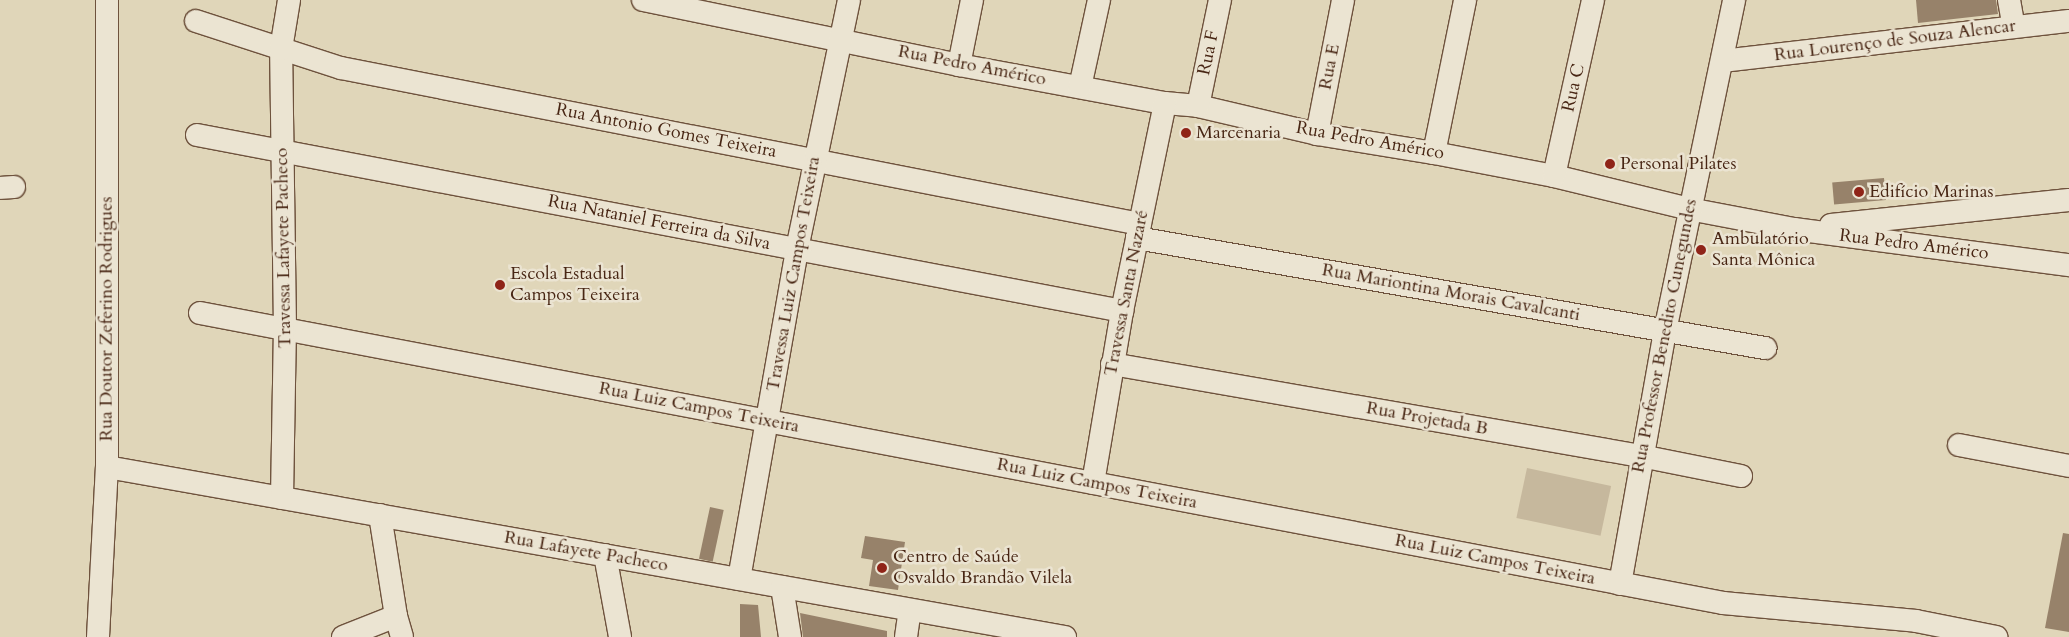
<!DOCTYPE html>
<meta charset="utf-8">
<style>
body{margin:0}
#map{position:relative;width:2069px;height:637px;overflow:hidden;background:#e0d6b9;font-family:Cardo,serif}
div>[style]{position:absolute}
.green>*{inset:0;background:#c6b89d;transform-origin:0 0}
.building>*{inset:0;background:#97826a;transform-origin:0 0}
.roads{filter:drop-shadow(1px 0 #6e523d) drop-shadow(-1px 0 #6e523d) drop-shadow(0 1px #6e523d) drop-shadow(0 -1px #6e523d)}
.minor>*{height:22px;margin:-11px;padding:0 11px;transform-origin:11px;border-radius:11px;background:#ebe4d2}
.dots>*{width:14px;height:14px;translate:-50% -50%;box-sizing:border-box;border:2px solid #ebe4d2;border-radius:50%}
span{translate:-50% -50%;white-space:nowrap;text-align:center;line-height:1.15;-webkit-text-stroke:5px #ebe4d2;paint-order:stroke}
.street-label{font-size:18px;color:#482614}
.poi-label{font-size:18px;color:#482614}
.left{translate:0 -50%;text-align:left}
</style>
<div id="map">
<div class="green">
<div style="left:1527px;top:468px;width:86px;height:51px;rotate:12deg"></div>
</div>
<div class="building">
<div style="clip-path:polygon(1916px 0,1996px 0,1998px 14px,1918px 23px)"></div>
<div style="left:1884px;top:178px;width:22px;height:52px;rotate:85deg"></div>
<div style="left:710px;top:507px;width:14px;height:53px;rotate:12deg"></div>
<div style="clip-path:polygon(2063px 533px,2069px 534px,2069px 632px,2045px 628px)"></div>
<div style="clip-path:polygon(865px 536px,905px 542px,898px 590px,869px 586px,873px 560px,861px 558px)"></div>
<div style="clip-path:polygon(740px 604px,758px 605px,761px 637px,740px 637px)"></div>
<div style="clip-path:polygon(800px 613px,887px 631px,887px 637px,803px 637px)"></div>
</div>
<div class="roads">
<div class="minor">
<div style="left:643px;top:0;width:323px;rotate:11.6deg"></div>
<div style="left:959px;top:65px;width:209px;rotate:10.5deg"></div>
<div style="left:1165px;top:103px;width:33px;rotate:5deg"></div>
<div style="left:1198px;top:106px;width:122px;rotate:13.2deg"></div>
<div style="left:1317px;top:134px;width:119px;rotate:9.2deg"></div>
<div style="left:1434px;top:153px;width:122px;rotate:10.9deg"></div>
<div style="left:1554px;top:176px;width:139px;rotate:13.7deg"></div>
<div style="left:1689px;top:209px;width:107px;rotate:10.8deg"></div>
<div style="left:1794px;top:229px;width:277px;rotate:7.5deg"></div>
<div style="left:2009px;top:0;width:27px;rotate:80deg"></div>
<div style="left:196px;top:21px;width:152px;rotate:18deg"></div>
<div style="left:341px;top:68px;width:814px;rotate:11.05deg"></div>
<div style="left:1722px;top:61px;width:349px;rotate:-6.6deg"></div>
<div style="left:959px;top:65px;width:66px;rotate:-78.7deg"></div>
<div style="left:1080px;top:87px;width:89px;rotate:-77.7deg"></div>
<div style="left:1198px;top:106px;width:108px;rotate:-78.3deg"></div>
<div style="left:1317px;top:134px;width:136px;rotate:-79deg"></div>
<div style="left:197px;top:135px;width:942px;rotate:10.77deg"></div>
<div style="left:1434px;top:153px;width:156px;rotate:-78.5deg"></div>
<div style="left:1554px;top:176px;width:180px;rotate:-77.5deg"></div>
<div style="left:0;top:188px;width:14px;rotate:-4deg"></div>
<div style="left:1831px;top:225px;width:239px;rotate:-6deg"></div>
<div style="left:1137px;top:238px;width:638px;rotate:9.94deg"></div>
<div style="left:200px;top:313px;width:1550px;rotate:10.78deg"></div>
<div style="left:1723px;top:603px;width:194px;rotate:5.3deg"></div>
<div style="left:1916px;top:621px;width:82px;rotate:11.3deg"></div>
<div style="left:1112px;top:364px;width:537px;rotate:9.87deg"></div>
<div style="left:1641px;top:456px;width:102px;rotate:11.3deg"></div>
<div style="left:1959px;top:445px;width:112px;rotate:10.8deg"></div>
<div style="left:107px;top:467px;width:973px;rotate:10.06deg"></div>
<div style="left:1093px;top:483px;width:174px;rotate:-80.4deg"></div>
<div style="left:1122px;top:311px;width:212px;rotate:-78.3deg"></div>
<div style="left:282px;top:498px;width:169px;rotate:-89deg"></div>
<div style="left:285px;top:329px;width:280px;rotate:-90.8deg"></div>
<div style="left:281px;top:49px;width:50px;rotate:-80.7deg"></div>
<div style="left:380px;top:515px;width:102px;rotate:81deg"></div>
<div style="left:396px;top:616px;width:22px;rotate:74deg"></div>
<div style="left:605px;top:555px;width:83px;rotate:79.6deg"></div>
<div style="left:739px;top:579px;width:335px;rotate:-80deg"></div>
<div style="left:797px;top:249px;width:254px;rotate:-78.2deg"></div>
<div style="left:1620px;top:584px;width:257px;rotate:-79.9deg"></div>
<div style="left:1665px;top:331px;width:338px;rotate:-78.2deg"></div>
<div style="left:782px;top:587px;width:51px;rotate:80.9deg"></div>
<div style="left:98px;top:637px;width:170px;rotate:-87deg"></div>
<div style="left:107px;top:467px;width:467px;rotate:-90deg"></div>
<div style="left:343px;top:637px;width:57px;rotate:-21.6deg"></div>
<div style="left:906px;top:637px;width:27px;rotate:-82deg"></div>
</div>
</div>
<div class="dots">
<div style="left:1186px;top:133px;background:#8f2418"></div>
<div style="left:1610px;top:164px;background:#8f2418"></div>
<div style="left:1859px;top:192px;background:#8f2418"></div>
<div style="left:1701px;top:250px;background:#8f2418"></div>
<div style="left:500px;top:285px;background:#8f2418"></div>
<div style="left:882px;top:568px;background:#8f2418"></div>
</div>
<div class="street-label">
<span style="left:1895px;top:41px;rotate:-7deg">Rua Lourenço de Souza Alencar</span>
<span style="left:1209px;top:53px;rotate:-78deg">Rua F</span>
<span style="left:972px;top:66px;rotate:11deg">Rua Pedro Américo</span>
<span style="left:1330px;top:67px;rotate:-79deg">Rua E</span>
<span style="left:1574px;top:88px;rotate:-77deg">Rua C</span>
<span style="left:666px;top:131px;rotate:11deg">Rua Antonio Gomes Teixeira</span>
<span style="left:1370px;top:141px;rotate:10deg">Rua Pedro Américo</span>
<span style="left:659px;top:223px;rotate:11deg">Rua Nataniel Ferreira da Silva</span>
<span style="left:1914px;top:245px;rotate:7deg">Rua Pedro Américo</span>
<span style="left:284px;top:248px;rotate:-91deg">Travessa Lafayete Pacheco</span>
<span style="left:794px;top:274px;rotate:-80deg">Travessa Luiz Campos Teixeira</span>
<span style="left:1127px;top:293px;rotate:-79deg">Travessa Santa Nazaré</span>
<span style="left:1451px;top:293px;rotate:10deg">Rua Mariontina Morais Cavalcanti</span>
<span style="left:107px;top:319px;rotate:-90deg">Rua Doutor Zeferino Rodrigues</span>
<span style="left:1665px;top:336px;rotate:-79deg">Rua Professor Benedito Cunegundes</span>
<span style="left:699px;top:408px;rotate:11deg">Rua Luiz Campos Teixeira</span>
<span style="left:1427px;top:419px;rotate:10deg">Rua Projetada B</span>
<span style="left:1097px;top:484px;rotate:11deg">Rua Luiz Campos Teixeira</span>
<span style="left:586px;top:552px;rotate:10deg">Rua Lafayete Pacheco</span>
<span style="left:1495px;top:560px;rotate:11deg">Rua Luiz Campos Teixeira</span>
</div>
<div class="poi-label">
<span class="left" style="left:1196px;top:133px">Marcenaria</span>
<span class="left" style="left:1620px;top:164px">Personal Pilates</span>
<span class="left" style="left:1869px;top:192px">Edifício Marinas</span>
<span class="left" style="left:1712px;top:250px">Ambulatório<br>Santa Mônica</span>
<span class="left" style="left:510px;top:285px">Escola Estadual<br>Campos Teixeira</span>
<span class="left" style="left:893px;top:568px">Centro de Saúde<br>Osvaldo Brandão Vilela</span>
</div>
</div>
